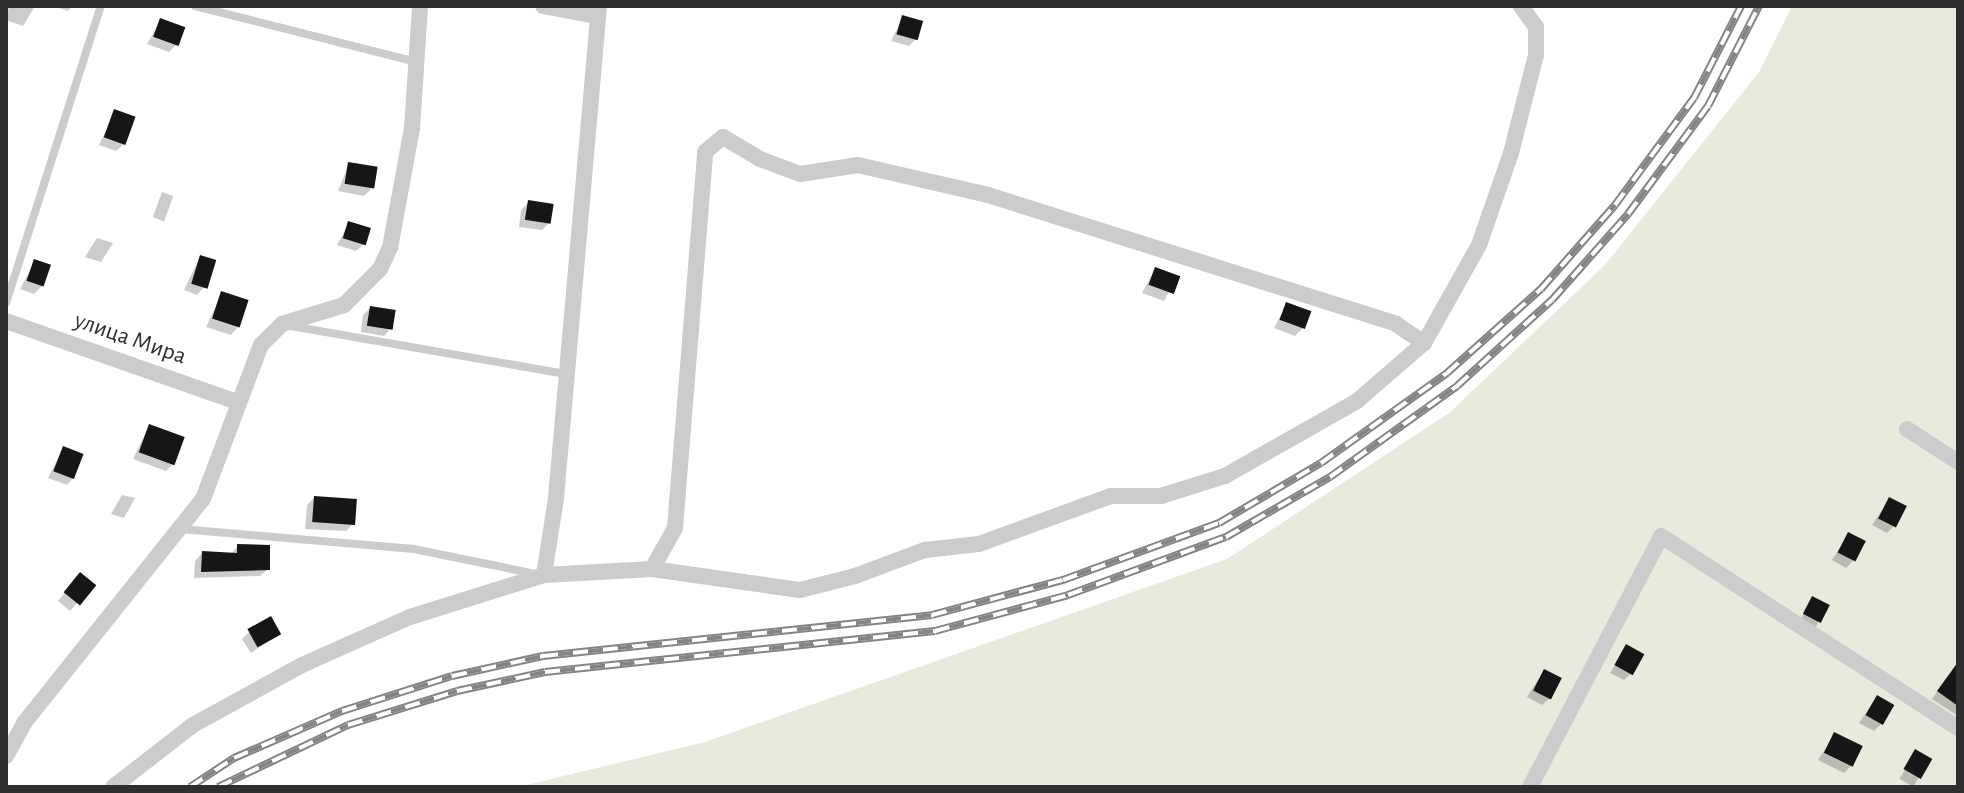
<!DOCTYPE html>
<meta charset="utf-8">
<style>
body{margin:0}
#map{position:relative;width:1964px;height:793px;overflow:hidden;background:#fff;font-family:"Alegreya Sans",sans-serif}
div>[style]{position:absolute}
.green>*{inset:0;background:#e7ebde}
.shadow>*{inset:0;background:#0003;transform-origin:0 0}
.building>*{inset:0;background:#161616;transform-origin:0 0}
.service>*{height:8px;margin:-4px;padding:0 4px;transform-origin:4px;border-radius:4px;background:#ccc}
.minor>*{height:16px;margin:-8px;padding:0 8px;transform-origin:8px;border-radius:8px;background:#ccc}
.rail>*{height:8px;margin-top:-4px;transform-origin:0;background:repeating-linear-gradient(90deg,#fff 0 15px,#848484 0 30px);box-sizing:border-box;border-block:2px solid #848484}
span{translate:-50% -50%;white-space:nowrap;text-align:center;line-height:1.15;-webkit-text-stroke:8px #fff;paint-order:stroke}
.street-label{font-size:24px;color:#2f2f2f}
.frame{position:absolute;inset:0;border:8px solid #2f2f2f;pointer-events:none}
</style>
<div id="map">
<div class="green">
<div style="clip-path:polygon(1792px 6px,1958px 6px,1958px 787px,518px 787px,705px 742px,1227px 559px,1449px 413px,1605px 265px,1759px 72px)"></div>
</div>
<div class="shadow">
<div style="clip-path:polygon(9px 6px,35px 6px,23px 26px,6px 20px)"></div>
<div style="clip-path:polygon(53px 6px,73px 6px,68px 11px)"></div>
<div style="clip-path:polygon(903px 17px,916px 39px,909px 46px,891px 41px)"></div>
<div style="clip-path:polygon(161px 20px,176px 45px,169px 52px,147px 44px)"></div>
<div style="clip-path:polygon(115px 112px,124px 144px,116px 151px,99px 145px)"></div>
<div style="clip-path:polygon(349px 164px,371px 189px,364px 196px,338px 191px)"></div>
<div style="left:162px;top:192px;width:12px;height:27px;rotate:20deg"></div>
<div style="clip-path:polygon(529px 202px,550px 222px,542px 230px,519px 227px,521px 210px)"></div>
<div style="clip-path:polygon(349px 223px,364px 244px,356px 251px,337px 245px)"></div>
<div style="clip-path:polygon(97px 238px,113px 243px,101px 262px,85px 257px)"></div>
<div style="clip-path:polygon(200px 257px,204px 287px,197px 295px,184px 290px)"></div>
<div style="clip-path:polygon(35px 261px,42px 286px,34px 294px,20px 289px)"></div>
<div style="clip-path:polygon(1155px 269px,1177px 277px,1164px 301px,1142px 293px)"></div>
<div style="clip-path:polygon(222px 293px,238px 327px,231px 335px,206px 327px)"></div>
<div style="clip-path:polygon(1287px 304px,1303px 328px,1295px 336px,1274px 328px)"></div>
<div style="clip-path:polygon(370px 308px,391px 328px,384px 336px,361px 332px,363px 315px)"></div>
<div style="clip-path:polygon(149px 426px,173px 464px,166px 471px,133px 459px)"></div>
<div style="clip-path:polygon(63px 448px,74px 477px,67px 485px,48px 478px)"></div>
<div style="clip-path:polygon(122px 495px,135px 498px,124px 518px,111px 514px)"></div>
<div style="clip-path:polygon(314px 498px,353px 524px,346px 531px,305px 529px,307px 505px)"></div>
<div style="clip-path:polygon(1889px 500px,1894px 526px,1887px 533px,1872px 525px)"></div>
<div style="clip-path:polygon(1849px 534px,1854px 560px,1846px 568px,1832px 560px)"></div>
<div style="clip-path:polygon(238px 546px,268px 569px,260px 576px,194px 578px,195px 561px,202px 553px,230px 555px)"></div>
<div style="clip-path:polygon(73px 582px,93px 585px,70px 611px,58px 601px)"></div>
<div style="left:1812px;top:598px;width:17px;height:28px;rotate:28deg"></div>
<div style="clip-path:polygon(250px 631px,279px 633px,251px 653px,242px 639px)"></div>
<div style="clip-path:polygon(1627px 647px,1632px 673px,1624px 680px,1610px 673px)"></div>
<div style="clip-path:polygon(1544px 671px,1550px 698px,1542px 705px,1527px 697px)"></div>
<div style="clip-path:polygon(1958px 679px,1958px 716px,1932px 699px,1944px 682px)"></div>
<div style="clip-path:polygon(1877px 697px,1881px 724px,1874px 731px,1859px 723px)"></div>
<div style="clip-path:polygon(1835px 734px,1851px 766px,1844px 773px,1818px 760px)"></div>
<div style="left:1915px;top:752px;width:16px;height:31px;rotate:30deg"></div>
</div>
<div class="building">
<div style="left:902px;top:15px;width:22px;height:20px;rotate:16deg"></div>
<div style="left:160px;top:18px;width:27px;height:20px;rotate:20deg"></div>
<div style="left:114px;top:109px;width:23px;height:30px;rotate:20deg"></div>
<div style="left:348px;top:162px;width:30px;height:22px;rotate:9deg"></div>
<div style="left:528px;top:200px;width:26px;height:20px;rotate:9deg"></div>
<div style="left:348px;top:221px;width:24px;height:18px;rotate:17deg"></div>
<div style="left:200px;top:255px;width:17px;height:30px;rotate:17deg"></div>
<div style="left:34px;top:259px;width:18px;height:23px;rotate:19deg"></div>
<div style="left:1155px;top:267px;width:27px;height:19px;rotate:20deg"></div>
<div style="left:221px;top:291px;width:29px;height:29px;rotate:18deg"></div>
<div style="left:1286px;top:302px;width:27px;height:19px;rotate:20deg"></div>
<div style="left:370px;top:306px;width:26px;height:20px;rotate:9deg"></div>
<div style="left:149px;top:424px;width:38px;height:30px;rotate:20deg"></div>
<div style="left:63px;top:446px;width:22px;height:27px;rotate:21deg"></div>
<div style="left:314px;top:496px;width:43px;height:26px;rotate:4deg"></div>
<div style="left:1889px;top:497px;width:20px;height:24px;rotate:27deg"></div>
<div style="left:1848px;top:532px;width:20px;height:23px;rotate:27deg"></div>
<div style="clip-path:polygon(237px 544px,270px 545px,270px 570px,201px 572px,202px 551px,237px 553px)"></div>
<div style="left:80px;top:572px;width:21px;height:26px;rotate:39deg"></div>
<div style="left:1812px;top:596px;width:20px;height:20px;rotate:27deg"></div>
<div style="left:271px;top:616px;width:21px;height:27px;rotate:61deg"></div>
<div style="left:1626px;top:644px;width:21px;height:24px;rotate:29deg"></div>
<div style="clip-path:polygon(1958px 662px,1958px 706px,1937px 691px)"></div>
<div style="left:1544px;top:669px;width:20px;height:24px;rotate:27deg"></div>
<div style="left:1877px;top:695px;width:20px;height:23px;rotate:30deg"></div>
<div style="left:1834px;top:732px;width:32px;height:23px;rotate:26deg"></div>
<div style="left:1915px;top:749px;width:20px;height:23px;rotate:30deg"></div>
</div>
<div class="service">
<div style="left:195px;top:6px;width:229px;rotate:14.2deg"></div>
<div style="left:6px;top:303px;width:312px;rotate:-72.3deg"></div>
<div style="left:291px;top:326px;width:279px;rotate:9.9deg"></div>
<div style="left:181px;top:529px;width:234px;rotate:4.9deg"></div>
<div style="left:414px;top:549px;width:125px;rotate:11.6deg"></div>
</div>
<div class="minor">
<div style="left:543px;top:6px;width:55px;rotate:10.5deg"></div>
<div style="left:6px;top:321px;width:245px;rotate:19.3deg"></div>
<div style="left:1907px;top:429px;width:61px;rotate:32.9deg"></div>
<div style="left:652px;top:569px;width:47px;rotate:-60.7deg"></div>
<div style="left:675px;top:528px;width:377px;rotate:-85.4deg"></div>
<div style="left:705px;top:152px;width:23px;rotate:-40deg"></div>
<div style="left:723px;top:137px;width:43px;rotate:30.7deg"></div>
<div style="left:760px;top:159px;width:43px;rotate:20.6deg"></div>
<div style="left:800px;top:174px;width:59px;rotate:-8.8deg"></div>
<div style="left:858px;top:165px;width:133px;rotate:13deg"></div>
<div style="left:988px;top:195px;width:428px;rotate:17.5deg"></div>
<div style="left:1396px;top:324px;width:34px;rotate:34deg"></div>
<div style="left:544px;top:575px;width:78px;rotate:-81.1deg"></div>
<div style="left:556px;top:498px;width:494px;rotate:-85deg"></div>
<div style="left:6px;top:756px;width:38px;rotate:-61deg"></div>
<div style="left:24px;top:723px;width:287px;rotate:-51.4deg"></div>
<div style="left:203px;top:499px;width:165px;rotate:-69.4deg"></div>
<div style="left:261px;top:345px;width:30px;rotate:-45deg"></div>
<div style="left:282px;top:324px;width:65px;rotate:-17deg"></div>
<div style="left:344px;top:305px;width:51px;rotate:-45deg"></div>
<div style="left:380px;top:269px;width:23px;rotate:-65deg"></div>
<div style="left:390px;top:248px;width:122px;rotate:-79.6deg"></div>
<div style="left:412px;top:128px;width:122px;rotate:-86.2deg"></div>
<div style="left:113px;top:787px;width:101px;rotate:-37.8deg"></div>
<div style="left:193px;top:725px;width:124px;rotate:-28.8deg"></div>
<div style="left:302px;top:665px;width:118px;rotate:-24deg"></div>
<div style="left:410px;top:617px;width:140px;rotate:-17.4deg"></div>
<div style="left:544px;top:575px;width:108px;rotate:-3.2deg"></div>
<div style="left:652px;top:569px;width:149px;rotate:8.1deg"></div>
<div style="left:800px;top:590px;width:57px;rotate:-14.3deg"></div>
<div style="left:855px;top:576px;width:75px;rotate:-20.4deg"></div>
<div style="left:925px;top:550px;width:54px;rotate:-6.3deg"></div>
<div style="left:979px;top:544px;width:140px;rotate:-20deg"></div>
<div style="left:1111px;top:496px;width:50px"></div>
<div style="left:1161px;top:496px;width:67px;rotate:-17.4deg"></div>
<div style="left:1225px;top:476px;width:152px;rotate:-29.6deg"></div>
<div style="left:1357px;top:401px;width:89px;rotate:-40.9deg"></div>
<div style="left:1424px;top:343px;width:112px;rotate:-60.7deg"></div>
<div style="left:1479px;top:245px;width:97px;rotate:-70.8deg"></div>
<div style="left:1511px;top:153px;width:101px;rotate:-75.7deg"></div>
<div style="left:1536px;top:55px;width:28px;rotate:-90deg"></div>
<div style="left:1536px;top:27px;width:26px;rotate:-126deg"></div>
<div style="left:1530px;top:787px;width:283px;rotate:-62.4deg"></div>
<div style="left:1661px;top:536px;width:354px;rotate:32.9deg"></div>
</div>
<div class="rail">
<div style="left:190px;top:787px;width:53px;rotate:-33.4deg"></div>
<div style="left:234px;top:758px;width:118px;rotate:-23.5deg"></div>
<div style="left:342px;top:711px;width:115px;rotate:-17.7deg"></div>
<div style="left:452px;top:676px;width:93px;rotate:-12.4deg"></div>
<div style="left:543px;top:656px;width:391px;rotate:-6deg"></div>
<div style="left:932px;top:615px;width:136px;rotate:-15deg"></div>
<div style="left:1063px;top:580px;width:166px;rotate:-20.1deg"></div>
<div style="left:1219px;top:523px;width:118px;rotate:-30.5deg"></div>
<div style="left:1321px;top:463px;width:155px;rotate:-35.5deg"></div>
<div style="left:1447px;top:373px;width:126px;rotate:-41.8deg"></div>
<div style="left:1541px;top:289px;width:112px;rotate:-48.6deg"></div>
<div style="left:1615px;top:205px;width:133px;rotate:-53.6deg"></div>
<div style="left:1694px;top:98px;width:103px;rotate:-62.9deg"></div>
<div style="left:218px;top:787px;width:144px;rotate:-25.5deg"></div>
<div style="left:348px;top:725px;width:114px;rotate:-17.3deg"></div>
<div style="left:457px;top:691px;width:90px;rotate:-12.2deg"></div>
<div style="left:545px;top:672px;width:392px;rotate:-6deg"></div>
<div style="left:935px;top:631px;width:138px;rotate:-15.1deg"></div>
<div style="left:1068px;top:595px;width:168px;rotate:-20.2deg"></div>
<div style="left:1226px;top:537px;width:120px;rotate:-30deg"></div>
<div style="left:1330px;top:477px;width:156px;rotate:-35.6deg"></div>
<div style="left:1457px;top:386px;width:128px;rotate:-42.2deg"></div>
<div style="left:1552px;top:300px;width:115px;rotate:-48.5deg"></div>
<div style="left:1628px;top:214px;width:134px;rotate:-53.5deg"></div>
<div style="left:1708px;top:106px;width:112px;rotate:-63deg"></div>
</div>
<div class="street-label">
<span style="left:130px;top:339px;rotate:19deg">улица Мира</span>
</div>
<div class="frame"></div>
</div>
